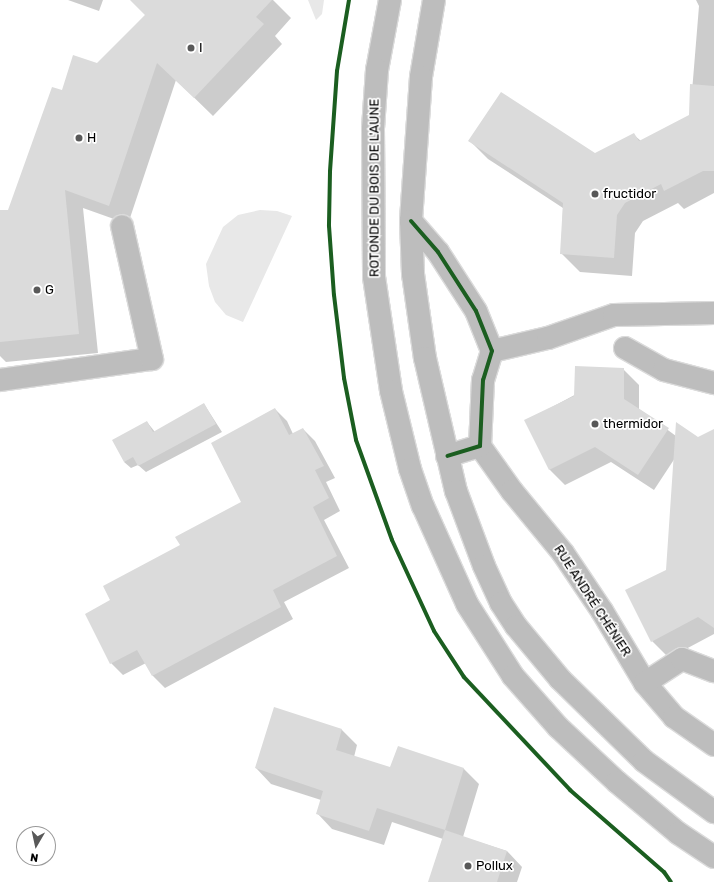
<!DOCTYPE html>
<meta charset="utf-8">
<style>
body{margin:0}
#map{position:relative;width:714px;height:882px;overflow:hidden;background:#fff;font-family:Rubik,sans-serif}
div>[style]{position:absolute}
.green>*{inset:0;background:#e8e8e8}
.shadow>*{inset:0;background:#0003}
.building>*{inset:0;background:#dbdbdb}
.roads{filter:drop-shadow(1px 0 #dbdbdb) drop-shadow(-1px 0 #dbdbdb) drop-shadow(0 1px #dbdbdb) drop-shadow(0 -1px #dbdbdb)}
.minor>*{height:22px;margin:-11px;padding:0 11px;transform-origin:11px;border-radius:11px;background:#bdbdbd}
.major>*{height:22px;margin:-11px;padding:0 11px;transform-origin:11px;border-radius:11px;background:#bdbdbd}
.cycleway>*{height:4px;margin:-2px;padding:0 2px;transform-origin:2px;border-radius:2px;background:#1b5e20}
.dots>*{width:11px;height:11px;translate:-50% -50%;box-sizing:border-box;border:2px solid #fff;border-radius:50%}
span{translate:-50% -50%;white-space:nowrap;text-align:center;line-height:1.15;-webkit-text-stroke:3.5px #fff;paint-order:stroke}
.poi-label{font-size:13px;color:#000}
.left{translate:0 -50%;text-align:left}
.street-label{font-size:13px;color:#000}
.north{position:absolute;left:16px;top:826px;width:40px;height:40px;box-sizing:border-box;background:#fff;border:1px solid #999;border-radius:50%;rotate:189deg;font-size:11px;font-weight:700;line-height:16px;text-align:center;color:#000}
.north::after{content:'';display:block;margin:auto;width:14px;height:18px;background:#595959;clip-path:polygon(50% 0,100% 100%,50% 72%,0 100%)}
</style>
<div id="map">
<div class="green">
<div style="clip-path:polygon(308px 0,324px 0,322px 14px,316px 20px)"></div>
<div style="clip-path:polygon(260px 210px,277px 211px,292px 216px,243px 322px,226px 315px,215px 302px,209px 286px,206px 264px,223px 227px,238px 215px)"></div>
</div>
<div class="shadow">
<div style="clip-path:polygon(68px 0,103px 0,99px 11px)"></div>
<div style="clip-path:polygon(160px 0,273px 0,291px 18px,275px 36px,282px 44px,213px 116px,176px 80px,128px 224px,83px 208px,98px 353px,6px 362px,0 356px,0 211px,9px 210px,63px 92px,98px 64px)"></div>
<div style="clip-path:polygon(696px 0,714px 0,714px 193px,684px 209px,678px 203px,643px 221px,635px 233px,632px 276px,580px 272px,561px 253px,563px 208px,488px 159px,470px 141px,595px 154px,634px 135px,641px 141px,690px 116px,699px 6px)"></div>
<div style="clip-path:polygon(623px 369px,639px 385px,639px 409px,676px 436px,698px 438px,714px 430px,714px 634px,669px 658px,652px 641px,667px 570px,675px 458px,654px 490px,611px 462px,565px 485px,550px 470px,526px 421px)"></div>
<div style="clip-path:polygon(204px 404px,222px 432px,146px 472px,138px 465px,131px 468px,124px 462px,147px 422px,155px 432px)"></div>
<div style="clip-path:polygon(275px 409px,287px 421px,293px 434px,303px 429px,315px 441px,335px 478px,326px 482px,340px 511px,324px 520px,349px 568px,284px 602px,293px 619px,165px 688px,153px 676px,146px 663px,123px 675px,111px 663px,112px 600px,181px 546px,242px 503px)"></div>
<div style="clip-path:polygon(275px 709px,342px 730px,357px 745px,354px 757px,391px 769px,398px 748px,464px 769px,479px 784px,463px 837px,507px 851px,522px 867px,517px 882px,429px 882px,443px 839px,392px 822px,384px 845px,332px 829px,317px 813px,321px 800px,271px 784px,256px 768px)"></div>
</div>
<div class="building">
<div style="clip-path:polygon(130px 0,272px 0,256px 17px,264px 24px,194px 98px,157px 63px,109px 206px,65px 190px,79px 334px,0 342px,0 210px,8px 210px,52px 87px,62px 90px,73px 55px,97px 63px,145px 15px)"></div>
<div style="clip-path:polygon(690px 84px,714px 86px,714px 171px,703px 171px,664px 191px,661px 184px,625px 203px,617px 215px,614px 258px,560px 254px,563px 203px,468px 141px,501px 92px,595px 153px,634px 133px,639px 141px,689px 115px)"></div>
<div style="clip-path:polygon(575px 366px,624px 368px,624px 399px,669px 428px,638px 475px,595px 447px,549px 470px,524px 420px,574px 396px)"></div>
<div style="clip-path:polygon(204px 403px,216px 424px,138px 466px,133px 457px,124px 462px,112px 440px,147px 421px,153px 432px)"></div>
<div style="clip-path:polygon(275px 408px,289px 435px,303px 428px,324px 466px,315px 470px,329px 498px,313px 507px,337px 556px,273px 590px,281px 607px,152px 676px,137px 650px,110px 664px,85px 614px,110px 600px,103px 586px,180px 545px,175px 537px,241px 502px,211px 443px)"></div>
<div style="clip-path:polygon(676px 422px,698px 437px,714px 429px,714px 628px,698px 617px,651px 642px,625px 590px,666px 570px)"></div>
<div style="clip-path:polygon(274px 707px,342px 729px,336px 750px,390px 767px,398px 746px,464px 768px,445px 830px,377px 808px,369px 831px,316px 814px,323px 791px,255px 768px)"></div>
<div style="clip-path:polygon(445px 830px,507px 851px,497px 882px,428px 882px)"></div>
</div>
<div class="roads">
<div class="minor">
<div style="left:390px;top:0;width:71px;rotate:100.5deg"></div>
<div style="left:377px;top:70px;width:59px;rotate:93.9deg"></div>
<div style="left:373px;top:129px;width:148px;rotate:89.6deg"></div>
<div style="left:374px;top:277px;width:115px;rotate:81.5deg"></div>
<div style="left:391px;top:391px;width:80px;rotate:76.3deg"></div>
<div style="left:410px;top:469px;width:39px;rotate:71deg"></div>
<div style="left:423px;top:506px;width:107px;rotate:65.8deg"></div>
<div style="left:467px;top:604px;width:85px;rotate:57.4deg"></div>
<div style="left:513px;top:676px;width:68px;rotate:48.6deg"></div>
<div style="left:558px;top:727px;width:81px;rotate:43deg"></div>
<div style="left:617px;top:782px;width:80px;rotate:39.9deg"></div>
<div style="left:678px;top:833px;width:43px;rotate:33.7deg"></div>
<div style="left:411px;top:221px;width:41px;rotate:48.9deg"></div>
<div style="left:438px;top:252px;width:70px;rotate:57.2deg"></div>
<div style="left:476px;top:311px;width:43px;rotate:68.2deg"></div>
<div style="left:492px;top:351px;width:30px;rotate:107deg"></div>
<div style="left:483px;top:380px;width:66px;rotate:92.6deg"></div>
<div style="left:480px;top:446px;width:55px;rotate:54.6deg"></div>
<div style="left:512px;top:491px;width:80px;rotate:50.6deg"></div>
<div style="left:563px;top:553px;width:70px;rotate:56.1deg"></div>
<div style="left:602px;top:611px;width:84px;rotate:59.2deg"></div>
<div style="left:645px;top:683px;width:45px;rotate:49.5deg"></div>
<div style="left:674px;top:717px;width:49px;rotate:35deg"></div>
<div style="left:625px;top:348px;width:45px;rotate:29.4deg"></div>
<div style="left:664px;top:370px;width:52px;rotate:14.6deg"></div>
<div style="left:492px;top:351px;width:57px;rotate:-13.1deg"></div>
<div style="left:548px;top:338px;width:70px;rotate:-19.2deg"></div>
<div style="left:614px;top:315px;width:100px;rotate:-1.1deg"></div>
<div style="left:0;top:380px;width:153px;rotate:-7.9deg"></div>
<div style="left:152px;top:359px;width:136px;rotate:-102.7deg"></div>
<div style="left:447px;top:456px;width:34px;rotate:-17deg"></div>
<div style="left:645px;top:683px;width:44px;rotate:-33deg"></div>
<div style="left:682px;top:659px;width:34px;rotate:21deg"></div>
</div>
<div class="major">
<div style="left:434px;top:0;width:78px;rotate:99.6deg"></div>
<div style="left:421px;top:77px;width:144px;rotate:94deg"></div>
<div style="left:411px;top:221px;width:53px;rotate:87.8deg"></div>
<div style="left:413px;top:274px;width:85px;rotate:81.9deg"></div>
<div style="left:425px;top:358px;width:137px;rotate:76.9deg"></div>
<div style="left:456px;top:491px;width:80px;rotate:69.5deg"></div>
<div style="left:484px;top:566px;width:41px;rotate:65.3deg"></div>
<div style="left:501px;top:603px;width:27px;rotate:57deg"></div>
<div style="left:516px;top:626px;width:69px;rotate:50.3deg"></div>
<div style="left:560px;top:679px;width:117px;rotate:44.3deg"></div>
<div style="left:644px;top:761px;width:87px;rotate:36.1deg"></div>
</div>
</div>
<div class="cycleway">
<div style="left:349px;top:0;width:72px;rotate:99.6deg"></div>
<div style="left:337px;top:71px;width:101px;rotate:94deg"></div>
<div style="left:330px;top:172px;width:54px;rotate:91.1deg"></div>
<div style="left:329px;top:226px;width:69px;rotate:85.9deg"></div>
<div style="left:334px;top:295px;width:84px;rotate:83.1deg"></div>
<div style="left:344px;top:378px;width:63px;rotate:79deg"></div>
<div style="left:356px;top:440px;width:106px;rotate:70.2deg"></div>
<div style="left:392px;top:540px;width:100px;rotate:65.2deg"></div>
<div style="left:434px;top:631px;width:55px;rotate:56.9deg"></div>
<div style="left:464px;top:677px;width:155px;rotate:46.8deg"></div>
<div style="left:570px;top:790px;width:125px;rotate:41.1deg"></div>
<div style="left:664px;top:872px;width:12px;rotate:55deg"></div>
<div style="left:411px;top:221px;width:41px;rotate:48.9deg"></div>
<div style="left:438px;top:252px;width:70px;rotate:57.2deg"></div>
<div style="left:476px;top:311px;width:43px;rotate:68.2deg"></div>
<div style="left:492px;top:351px;width:30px;rotate:107deg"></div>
<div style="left:483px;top:380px;width:66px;rotate:92.6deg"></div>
<div style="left:480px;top:446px;width:34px;rotate:163deg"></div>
</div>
<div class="dots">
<div style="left:191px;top:48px;background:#595959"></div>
<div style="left:79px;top:138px;background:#595959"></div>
<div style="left:595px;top:194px;background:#595959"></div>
<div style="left:37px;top:290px;background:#595959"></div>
<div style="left:595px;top:424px;background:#595959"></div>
<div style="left:468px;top:866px;background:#595959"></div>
</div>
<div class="poi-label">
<span class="left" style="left:199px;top:48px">I</span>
<span class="left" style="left:87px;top:138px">H</span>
<span class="left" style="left:603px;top:194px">fructidor</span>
<span class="left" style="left:45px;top:290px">G</span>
<span class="left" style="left:603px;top:424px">thermidor</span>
<span class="left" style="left:476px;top:866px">Pollux</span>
</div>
<div class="street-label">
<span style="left:375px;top:188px;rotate:-90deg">ROTONDE DU BOIS DE L'AUNE</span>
<span style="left:592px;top:601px;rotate:57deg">RUE ANDRÉ CHÉNIER</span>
</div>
<div class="north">N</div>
</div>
